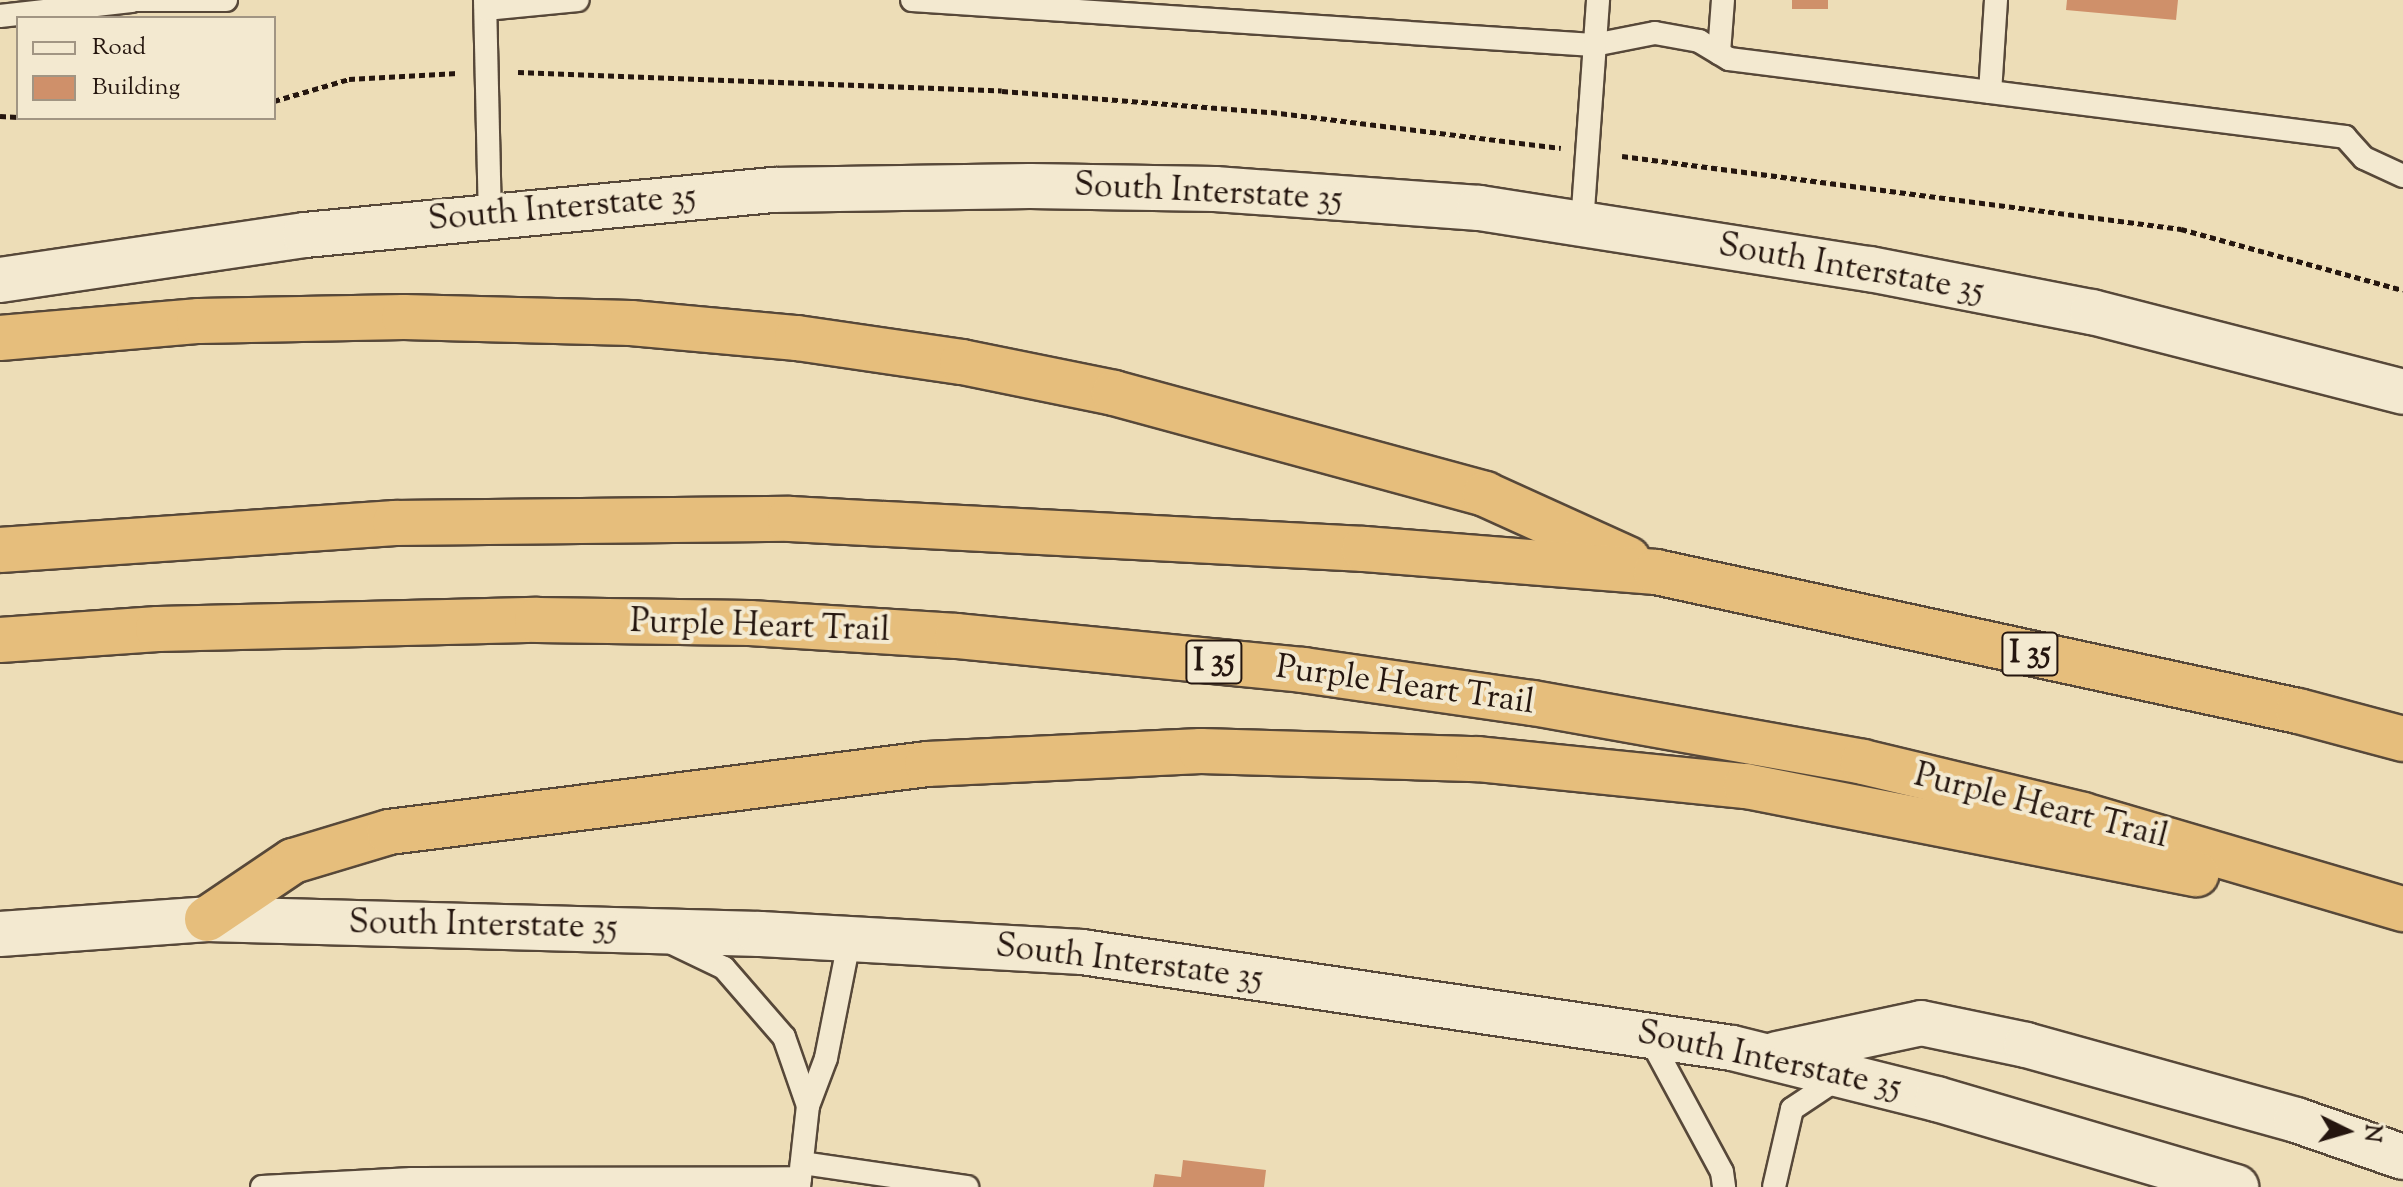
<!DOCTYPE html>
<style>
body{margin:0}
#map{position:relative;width:2403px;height:1187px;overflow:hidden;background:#edddb7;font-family:"Sorts Mill Goudy",serif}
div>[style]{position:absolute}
.building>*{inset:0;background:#cf906a;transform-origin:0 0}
.path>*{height:5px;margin-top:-2.5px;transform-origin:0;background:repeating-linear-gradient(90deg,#25160f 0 6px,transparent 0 10px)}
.roads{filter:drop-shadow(2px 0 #574839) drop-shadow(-2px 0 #574839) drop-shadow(0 2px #574839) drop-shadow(0 -2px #574839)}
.service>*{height:22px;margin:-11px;padding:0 11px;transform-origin:11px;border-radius:11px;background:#f3e9d0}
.secondary>*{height:44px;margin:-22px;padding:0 22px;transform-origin:22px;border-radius:22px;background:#f3e9d0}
.motorway>*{height:44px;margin:-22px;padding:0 22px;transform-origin:22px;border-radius:22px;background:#e6be7c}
span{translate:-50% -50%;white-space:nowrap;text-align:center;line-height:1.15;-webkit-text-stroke:8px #f3e9d0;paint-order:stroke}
.shield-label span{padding:2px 6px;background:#f3e9d0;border:2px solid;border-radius:6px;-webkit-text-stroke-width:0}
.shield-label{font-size:32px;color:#25160f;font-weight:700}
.street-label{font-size:34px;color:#25160f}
.legend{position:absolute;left:16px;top:16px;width:260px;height:104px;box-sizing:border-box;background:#f3e9d0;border:2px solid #a19583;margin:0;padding:10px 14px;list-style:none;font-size:24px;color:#25160f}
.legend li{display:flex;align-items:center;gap:16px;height:40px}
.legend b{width:40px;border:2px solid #a19583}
.north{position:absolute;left:2307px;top:1091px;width:80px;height:80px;-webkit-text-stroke:6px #f3e9d0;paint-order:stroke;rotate:95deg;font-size:22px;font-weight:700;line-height:32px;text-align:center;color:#25160f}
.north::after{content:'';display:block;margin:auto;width:28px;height:36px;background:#25160f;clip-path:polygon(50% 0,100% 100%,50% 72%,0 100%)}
</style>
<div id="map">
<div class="building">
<div style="left:1792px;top:0;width:36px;height:9px"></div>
<div style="clip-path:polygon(2067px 0,2178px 0,2176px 20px,2066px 10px)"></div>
<div style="clip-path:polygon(1183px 1160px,1266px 1170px,1264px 1187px,1153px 1187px,1155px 1174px,1181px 1177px)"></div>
</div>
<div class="path">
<div style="left:518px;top:72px;width:484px;rotate:2.2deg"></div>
<div style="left:1002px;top:91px;width:270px;rotate:4.5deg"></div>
<div style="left:1271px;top:112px;width:292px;rotate:7.1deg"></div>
<div style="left:274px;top:101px;width:78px;rotate:-16.3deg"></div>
<div style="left:349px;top:79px;width:109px;rotate:-3.2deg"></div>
<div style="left:0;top:116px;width:18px;rotate:3deg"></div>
<div style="left:1622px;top:156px;width:564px;rotate:7.44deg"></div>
<div style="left:2181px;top:229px;width:230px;rotate:15.4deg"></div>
</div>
<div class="roads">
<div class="service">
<div style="left:131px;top:0;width:95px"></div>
<div style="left:485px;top:0;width:214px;rotate:88.7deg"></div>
<div style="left:912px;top:0;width:683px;rotate:3.78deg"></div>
<div style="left:1594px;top:45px;width:62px;rotate:-11.1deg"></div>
<div style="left:1655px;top:33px;width:45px;rotate:10.3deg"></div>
<div style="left:1699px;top:41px;width:35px;rotate:31deg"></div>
<div style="left:1729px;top:59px;width:263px;rotate:7.2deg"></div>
<div style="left:1996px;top:0;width:92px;rotate:93.7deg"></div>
<div style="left:1990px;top:92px;width:358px;rotate:7.2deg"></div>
<div style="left:2345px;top:137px;width:28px;rotate:48deg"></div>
<div style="left:2364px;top:158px;width:43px;rotate:24.8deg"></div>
<div style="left:486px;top:9px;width:92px;rotate:-5.6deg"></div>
<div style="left:0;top:16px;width:132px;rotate:-6.5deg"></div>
<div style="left:1719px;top:53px;width:53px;rotate:-85.7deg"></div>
<div style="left:1582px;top:224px;width:225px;rotate:-85.9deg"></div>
<div style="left:668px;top:941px;width:62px;rotate:25.7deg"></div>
<div style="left:724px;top:968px;width:91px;rotate:49deg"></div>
<div style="left:784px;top:1037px;width:73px;rotate:70.8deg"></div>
<div style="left:1649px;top:1037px;width:153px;rotate:61.6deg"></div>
<div style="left:1722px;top:1172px;width:15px;rotate:82deg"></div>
<div style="left:802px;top:1163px;width:167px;rotate:8.3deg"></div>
<div style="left:262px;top:1187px;width:150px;rotate:-3.1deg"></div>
<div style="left:412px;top:1179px;width:388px;rotate:-0.1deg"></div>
<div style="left:799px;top:1187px;width:81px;rotate:-83.7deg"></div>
<div style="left:808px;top:1106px;width:51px;rotate:-69.4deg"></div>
<div style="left:826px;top:1058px;width:123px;rotate:-78.8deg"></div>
<div style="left:1774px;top:1187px;width:80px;rotate:-77deg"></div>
<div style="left:1792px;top:1109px;width:58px;rotate:-33.7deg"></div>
</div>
<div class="secondary">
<div style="left:0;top:280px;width:308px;rotate:-8.4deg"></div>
<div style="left:305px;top:235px;width:471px;rotate:-5.5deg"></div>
<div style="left:774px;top:190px;width:256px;rotate:-0.9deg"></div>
<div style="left:1030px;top:186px;width:185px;rotate:0.9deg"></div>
<div style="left:1215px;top:189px;width:265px;rotate:4.1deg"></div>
<div style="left:1479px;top:208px;width:396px;rotate:8.9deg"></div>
<div style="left:1870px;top:269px;width:226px;rotate:11deg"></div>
<div style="left:2092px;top:312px;width:321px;rotate:14.4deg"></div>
<div style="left:0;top:934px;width:208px;rotate:-4.1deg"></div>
<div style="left:207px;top:919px;width:553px;rotate:1.55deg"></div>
<div style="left:760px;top:934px;width:323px;rotate:3.2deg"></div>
<div style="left:1082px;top:952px;width:657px;rotate:8.4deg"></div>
<div style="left:1732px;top:1048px;width:211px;rotate:14deg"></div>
<div style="left:1937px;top:1099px;width:312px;rotate:16.4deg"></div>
<div style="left:1777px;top:1054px;width:147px;rotate:-12.1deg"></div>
<div style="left:1921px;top:1023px;width:107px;rotate:11.8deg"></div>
<div style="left:2026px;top:1045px;width:280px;rotate:15.5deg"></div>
<div style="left:2296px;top:1120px;width:113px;rotate:19.1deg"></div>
</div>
<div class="motorway">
<div style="left:0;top:338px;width:200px;rotate:-4.9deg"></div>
<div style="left:199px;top:321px;width:205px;rotate:-1.1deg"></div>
<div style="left:404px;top:317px;width:227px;rotate:1.5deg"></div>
<div style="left:631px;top:323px;width:167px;rotate:5.2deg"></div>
<div style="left:797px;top:338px;width:167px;rotate:8.3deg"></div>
<div style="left:962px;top:362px;width:155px;rotate:11.5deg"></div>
<div style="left:1114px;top:393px;width:385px;rotate:15.2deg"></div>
<div style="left:1485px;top:494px;width:157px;rotate:24.4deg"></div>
<div style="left:0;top:550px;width:396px;rotate:-3.9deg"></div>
<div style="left:395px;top:523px;width:395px;rotate:-0.6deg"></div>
<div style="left:790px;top:519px;width:575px;rotate:2.99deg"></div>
<div style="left:1364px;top:549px;width:293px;rotate:4.5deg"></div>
<div style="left:1656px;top:572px;width:657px;rotate:12.22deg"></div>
<div style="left:2298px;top:711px;width:109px;rotate:14.9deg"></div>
<div style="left:0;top:640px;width:158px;rotate:-4deg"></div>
<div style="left:158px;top:629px;width:379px;rotate:-1.4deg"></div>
<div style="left:537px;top:620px;width:213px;rotate:0.8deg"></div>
<div style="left:750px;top:623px;width:207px;rotate:3.6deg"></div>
<div style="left:957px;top:636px;width:348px;rotate:5.6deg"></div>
<div style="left:1303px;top:670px;width:232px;rotate:8.2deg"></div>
<div style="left:1533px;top:703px;width:335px;rotate:10.1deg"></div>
<div style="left:1863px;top:762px;width:226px;rotate:13.5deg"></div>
<div style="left:2083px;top:815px;width:334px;rotate:16.4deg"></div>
<div style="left:207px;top:919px;width:104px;rotate:-34deg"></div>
<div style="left:293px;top:861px;width:100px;rotate:-16.8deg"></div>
<div style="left:389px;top:832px;width:542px;rotate:-7.2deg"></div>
<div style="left:927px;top:764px;width:274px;rotate:-2.7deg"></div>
<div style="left:1201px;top:751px;width:277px;rotate:1.7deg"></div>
<div style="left:1478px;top:759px;width:269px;rotate:5.8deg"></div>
<div style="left:1746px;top:786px;width:459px;rotate:11.1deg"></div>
</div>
</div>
<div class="shield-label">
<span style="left:2030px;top:654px">I 35</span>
<span style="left:1214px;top:662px">I 35</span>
</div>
<div class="street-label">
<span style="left:1208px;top:193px;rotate:3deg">South Interstate 35</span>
<span style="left:562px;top:209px;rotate:-5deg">South Interstate 35</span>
<span style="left:1851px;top:269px;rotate:10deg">South Interstate 35</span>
<span style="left:760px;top:627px;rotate:2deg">Purple Heart Trail</span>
<span style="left:1405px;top:686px;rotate:8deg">Purple Heart Trail</span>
<span style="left:2041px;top:807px;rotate:14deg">Purple Heart Trail</span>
<span style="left:483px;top:926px;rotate:1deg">South Interstate 35</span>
<span style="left:1129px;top:963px;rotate:7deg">South Interstate 35</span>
<span style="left:1769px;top:1061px;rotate:12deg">South Interstate 35</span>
</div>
<ul class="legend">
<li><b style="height:10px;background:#f3e9d0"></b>Road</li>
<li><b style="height:22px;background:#cf906a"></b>Building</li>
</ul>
<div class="north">N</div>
</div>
